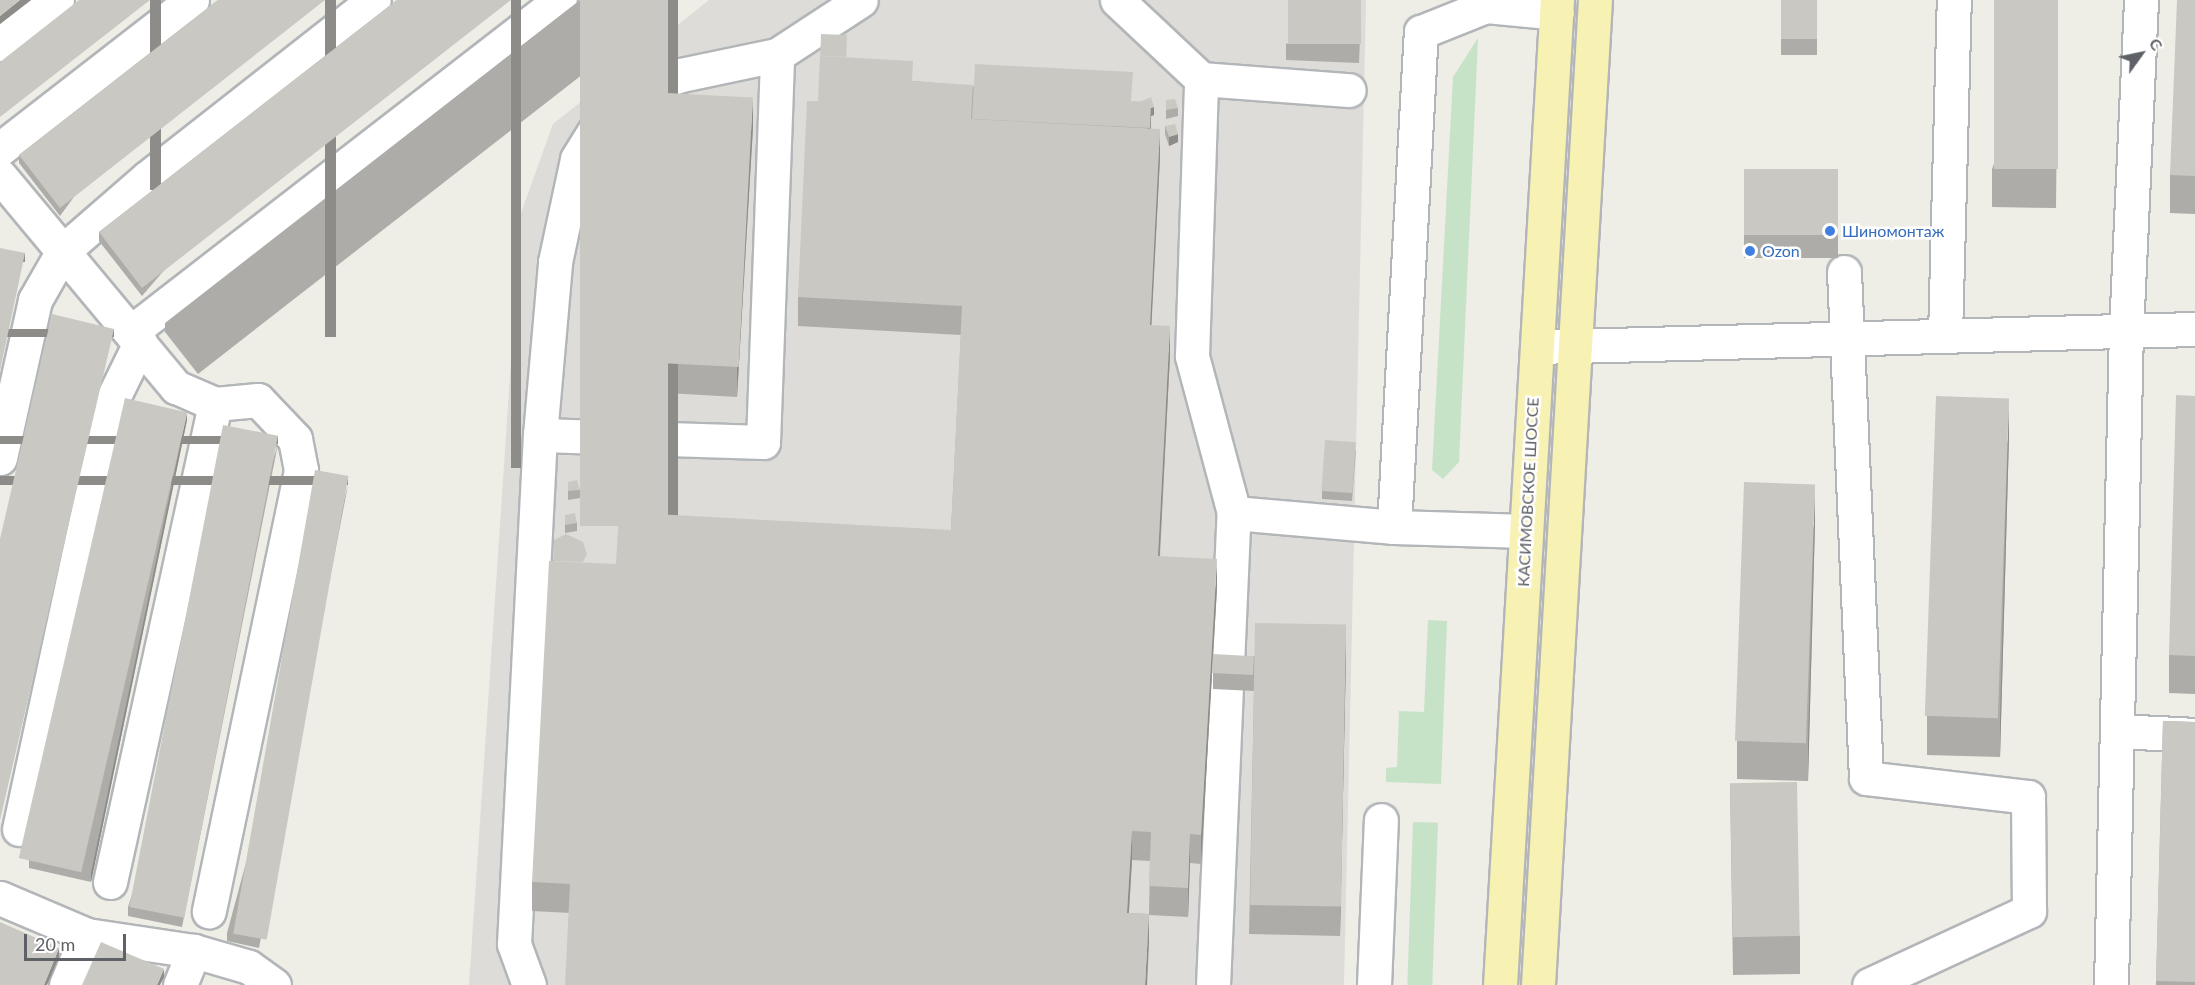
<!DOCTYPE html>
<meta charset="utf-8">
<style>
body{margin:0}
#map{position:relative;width:2195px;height:985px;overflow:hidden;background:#eeede6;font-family:Lato,sans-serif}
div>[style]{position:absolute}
.industrial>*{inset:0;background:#dddcd8}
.green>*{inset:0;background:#c6e3c8;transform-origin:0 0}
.roads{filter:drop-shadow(2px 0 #b3b6b9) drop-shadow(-2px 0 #b3b6b9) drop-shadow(0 2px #b3b6b9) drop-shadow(0 -2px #b3b6b9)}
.minor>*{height:33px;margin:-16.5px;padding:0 16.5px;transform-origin:16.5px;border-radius:16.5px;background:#fff}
.major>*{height:33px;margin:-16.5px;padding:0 16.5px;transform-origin:16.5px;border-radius:16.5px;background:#f7f1b3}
.wall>*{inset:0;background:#aeaca8;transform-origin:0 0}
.shaded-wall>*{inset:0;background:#8d8c88;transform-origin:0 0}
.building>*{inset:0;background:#cac8c3;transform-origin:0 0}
.dots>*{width:16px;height:16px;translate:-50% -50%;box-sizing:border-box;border:3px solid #fff;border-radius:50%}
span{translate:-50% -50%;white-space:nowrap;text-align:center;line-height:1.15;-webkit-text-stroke:5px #fff;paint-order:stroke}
.shop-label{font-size:16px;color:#366cbe}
.left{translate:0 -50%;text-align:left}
.street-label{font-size:16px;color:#5e6165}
.north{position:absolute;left:2111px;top:24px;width:60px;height:60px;-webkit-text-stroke:4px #fff;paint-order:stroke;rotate:57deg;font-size:16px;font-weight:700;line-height:24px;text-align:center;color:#5e6165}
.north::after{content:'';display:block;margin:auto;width:21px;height:27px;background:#5e6165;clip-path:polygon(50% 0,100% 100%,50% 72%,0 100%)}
.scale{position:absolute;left:24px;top:934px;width:102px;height:27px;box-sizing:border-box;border:3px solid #5e6165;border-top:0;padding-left:8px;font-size:18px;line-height:21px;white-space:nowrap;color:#5e6165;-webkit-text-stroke:4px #fff;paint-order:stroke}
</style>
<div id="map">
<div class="industrial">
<div style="clip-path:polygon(709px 0,1366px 0,1344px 985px,469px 985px,521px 213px,553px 124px)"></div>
</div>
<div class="green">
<div style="clip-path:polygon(1478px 38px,1459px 462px,1443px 479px,1432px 470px,1453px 77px)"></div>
<div style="clip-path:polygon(1428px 620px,1447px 621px,1441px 784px,1386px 782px,1386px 768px,1397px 767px,1399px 711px,1424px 712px)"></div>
<div style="left:1413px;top:822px;width:25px;height:163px;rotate:2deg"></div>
</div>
<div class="roads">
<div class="minor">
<div style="left:1117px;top:0;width:115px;rotate:43.2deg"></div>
<div style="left:0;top:44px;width:72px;rotate:-37.7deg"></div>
<div style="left:0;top:149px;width:243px;rotate:-37.8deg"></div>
<div style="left:0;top:176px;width:275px;rotate:50.2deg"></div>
<div style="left:176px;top:387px;width:43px;rotate:23.6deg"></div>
<div style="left:215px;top:404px;width:43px;rotate:-5.3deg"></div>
<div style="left:258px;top:400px;width:54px;rotate:46.5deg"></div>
<div style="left:295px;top:439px;width:32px;rotate:79deg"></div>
<div style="left:301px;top:470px;width:451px;rotate:101.8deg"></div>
<div style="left:1844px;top:272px;width:506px;rotate:87.51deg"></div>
<div style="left:1866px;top:778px;width:163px;rotate:6.7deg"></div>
<div style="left:2028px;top:797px;width:114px;rotate:89.5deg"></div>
<div style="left:2029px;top:911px;width:176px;rotate:155.2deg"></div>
<div style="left:131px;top:332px;width:542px;rotate:-37.74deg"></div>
<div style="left:1945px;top:336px;width:336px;rotate:-88.5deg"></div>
<div style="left:1537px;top:347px;width:658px;rotate:-1.57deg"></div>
<div style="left:540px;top:435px;width:174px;rotate:-85deg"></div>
<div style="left:555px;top:262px;width:105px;rotate:-77.9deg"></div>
<div style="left:577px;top:159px;width:68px;rotate:-58.2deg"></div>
<div style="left:613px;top:101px;width:73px;rotate:-20.9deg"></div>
<div style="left:681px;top:75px;width:98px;rotate:-11.8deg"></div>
<div style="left:0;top:458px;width:162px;rotate:-77.5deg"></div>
<div style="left:35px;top:300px;width:56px;rotate:-60.3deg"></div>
<div style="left:63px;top:251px;width:111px;rotate:-41deg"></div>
<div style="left:147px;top:178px;width:288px;rotate:-38.1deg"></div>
<div style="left:1234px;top:513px;width:161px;rotate:5deg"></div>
<div style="left:1526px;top:531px;width:132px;rotate:-178.3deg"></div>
<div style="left:1394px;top:527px;width:496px;rotate:-86.9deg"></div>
<div style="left:1421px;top:32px;width:70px;rotate:-21.8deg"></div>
<div style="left:1486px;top:6px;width:71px;rotate:5.6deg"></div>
<div style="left:2117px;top:731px;width:78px;rotate:2.9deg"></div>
<div style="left:19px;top:829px;width:439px;rotate:-77.8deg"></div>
<div style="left:112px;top:400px;width:64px;rotate:-63.8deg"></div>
<div style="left:110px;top:882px;width:489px;rotate:-77.6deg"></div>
<div style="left:0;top:898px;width:95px;rotate:23deg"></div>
<div style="left:87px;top:935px;width:108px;rotate:8.5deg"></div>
<div style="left:194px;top:951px;width:57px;rotate:16.2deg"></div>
<div style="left:249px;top:967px;width:31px;rotate:36deg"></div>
<div style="left:66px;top:985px;width:54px;rotate:-67.2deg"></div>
<div style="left:180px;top:985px;width:37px;rotate:-68deg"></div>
<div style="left:529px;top:985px;width:44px;rotate:-110.1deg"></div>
<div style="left:514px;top:944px;width:510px;rotate:-87.08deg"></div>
<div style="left:540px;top:435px;width:223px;rotate:1.8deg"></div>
<div style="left:763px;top:442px;width:387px;rotate:-87.9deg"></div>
<div style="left:777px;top:55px;width:100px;rotate:-33.2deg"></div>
<div style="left:1213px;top:985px;width:472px;rotate:-87.5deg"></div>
<div style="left:1234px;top:513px;width:163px;rotate:-105deg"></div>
<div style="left:1192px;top:356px;width:277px;rotate:-88.1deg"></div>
<div style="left:1201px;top:79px;width:148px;rotate:4.3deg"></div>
<div style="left:1374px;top:985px;width:165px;rotate:-87.6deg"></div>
<div style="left:2111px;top:985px;width:654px;rotate:-88.69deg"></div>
<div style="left:2126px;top:331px;width:331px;rotate:-87.4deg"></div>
</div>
<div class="major">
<div style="left:1500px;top:985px;width:987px;rotate:-86.69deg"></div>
<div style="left:1538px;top:985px;width:987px;rotate:-86.69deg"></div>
</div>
</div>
<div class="wall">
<div style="clip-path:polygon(218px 0,60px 216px,19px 163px,19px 155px)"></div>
<div style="clip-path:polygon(397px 0,142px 296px,99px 241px,99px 232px)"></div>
<div style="clip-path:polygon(580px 0,678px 0,198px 374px,165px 332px,165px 323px)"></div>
<div style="left:1781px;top:0;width:36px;height:55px"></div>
<div style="clip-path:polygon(2058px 0,2056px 208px,1992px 207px,1992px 169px)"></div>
<div style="clip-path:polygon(2195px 0,2195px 214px,2170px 213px,2170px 175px)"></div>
<div style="clip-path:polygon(1361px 13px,1359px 63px,1286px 60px,1286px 44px)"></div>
<div style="clip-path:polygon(evenodd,847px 58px,913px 81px,1132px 101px,1154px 115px,1151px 116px,1151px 128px,1160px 158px,1151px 325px,1170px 355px,1160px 556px,1217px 588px,1201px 864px,1190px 863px,1188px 917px,1149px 915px,1149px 943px,532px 911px,532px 882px,616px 564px,951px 530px,961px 335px,798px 326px,798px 297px,818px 101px,847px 58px,1132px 860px,1150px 861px,1149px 914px,1129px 913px,1132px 860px)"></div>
<div style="clip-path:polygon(1166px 100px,1178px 108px,1178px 116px,1166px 119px)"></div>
<div style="clip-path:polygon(1165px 126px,1178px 142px,1169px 146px,1165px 134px)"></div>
<div style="clip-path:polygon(753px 127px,737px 397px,614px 390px,614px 361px)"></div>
<div style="left:1838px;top:169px;width:89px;height:94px;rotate:90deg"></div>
<div style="clip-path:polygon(2195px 396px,2195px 694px,2169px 693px,2169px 655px)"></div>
<div style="clip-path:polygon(187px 420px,91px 882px,29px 868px,29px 860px)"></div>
<div style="clip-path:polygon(2009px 436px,2000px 757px,1927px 755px,1927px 716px)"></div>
<div style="clip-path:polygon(278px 444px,182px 927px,128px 916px,128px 907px)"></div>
<div style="clip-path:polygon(1356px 450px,1352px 501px,1322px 499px,1322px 491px)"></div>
<div style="clip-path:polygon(568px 482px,580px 490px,580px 498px,568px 500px)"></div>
<div style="clip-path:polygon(348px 485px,259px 948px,227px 941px,227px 933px)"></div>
<div style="clip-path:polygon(597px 501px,609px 509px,609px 517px,597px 519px)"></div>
<div style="clip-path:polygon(565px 515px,577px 523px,577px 531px,565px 533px)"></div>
<div style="clip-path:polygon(1815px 522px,1808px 781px,1737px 779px,1737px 741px)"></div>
<div style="clip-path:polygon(1346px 655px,1340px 936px,1249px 934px,1254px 691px,1213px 689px,1213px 673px,1254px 656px)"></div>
<div style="clip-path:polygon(2163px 721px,2195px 722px,2195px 985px,2156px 985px)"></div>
<div style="clip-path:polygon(1730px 783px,1800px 936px,1800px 974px,1733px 975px)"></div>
</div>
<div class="shaded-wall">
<div style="clip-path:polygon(20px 0,31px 0,0 24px,0 16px)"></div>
<div style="left:150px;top:0;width:11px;height:190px"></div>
<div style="left:325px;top:0;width:11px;height:337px"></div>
<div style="left:511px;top:0;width:10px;height:468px"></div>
<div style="left:668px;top:0;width:10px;height:596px"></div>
<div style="clip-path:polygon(753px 98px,753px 127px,737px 397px,737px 368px)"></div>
<div style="clip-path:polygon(1154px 107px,1154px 115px,1151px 116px,1150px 157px,1145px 110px)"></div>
<div style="clip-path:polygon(1160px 129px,1160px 158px,1150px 354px,1150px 325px)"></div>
<div style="clip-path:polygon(1178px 134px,1178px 142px,1169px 146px,1169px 137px)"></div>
<div style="left:25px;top:253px;width:9px;height:121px;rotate:90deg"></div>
<div style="clip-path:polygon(1170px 326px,1170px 355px,1158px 585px,1158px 556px)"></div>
<div style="left:114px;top:329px;width:8px;height:504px;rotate:90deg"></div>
<div style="clip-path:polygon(2009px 398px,2009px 436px,2000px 757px,2000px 718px)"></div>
<div style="clip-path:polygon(187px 412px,187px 420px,91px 882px,91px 873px)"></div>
<div style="left:278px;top:436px;width:8px;height:492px;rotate:90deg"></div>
<div style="left:348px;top:476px;width:9px;height:471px;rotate:90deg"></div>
<div style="clip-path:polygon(1815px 484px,1815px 522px,1808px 781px,1808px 743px)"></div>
<div style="clip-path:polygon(1217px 559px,1217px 588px,1201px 864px,1201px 835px)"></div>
<div style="clip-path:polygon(1346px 625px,1346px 655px,1340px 936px,1340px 907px)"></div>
<div style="clip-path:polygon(1132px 831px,1132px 860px,1127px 942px,1127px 913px)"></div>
<div style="clip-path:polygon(1190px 834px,1190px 863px,1188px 917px,1188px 888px)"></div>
<div style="clip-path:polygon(1149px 914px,1149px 943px,1147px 985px,1145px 985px)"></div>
<div style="clip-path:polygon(59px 948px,59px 957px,47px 985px,44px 985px)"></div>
<div style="clip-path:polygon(164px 969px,164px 977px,160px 985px,157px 985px)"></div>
</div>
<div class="building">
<div style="clip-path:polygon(0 0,20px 0,0 16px)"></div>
<div style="clip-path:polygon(79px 0,150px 0,0 117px,0 62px)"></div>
<div style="clip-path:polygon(218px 0,325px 0,60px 208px,19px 155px)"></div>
<div style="clip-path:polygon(397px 0,511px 0,142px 288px,99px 232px)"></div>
<div style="left:580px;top:0;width:88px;height:526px"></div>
<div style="left:1288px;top:0;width:73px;height:44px"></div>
<div style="left:1781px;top:0;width:36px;height:39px"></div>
<div style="left:1994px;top:0;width:64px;height:169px"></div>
<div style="clip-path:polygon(2177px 0,2195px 0,2195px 176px,2170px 175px)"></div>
<div style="left:821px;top:34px;width:26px;height:22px;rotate:2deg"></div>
<div style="clip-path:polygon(820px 56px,913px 61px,912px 81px,973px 85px,971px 119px,1160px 129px,1150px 325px,1170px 326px,1158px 556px,1217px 559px,1201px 835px,1190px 834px,1188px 888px,1149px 886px,1151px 832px,1132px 831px,1127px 913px,1149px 914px,1145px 985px,565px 985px,570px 884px,532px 882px,549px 561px,616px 564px,619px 512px,951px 530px,962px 306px,798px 297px,807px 101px,818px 101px)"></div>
<div style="clip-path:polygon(975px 64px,1133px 72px,1131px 101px,1151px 102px,1150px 128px,972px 119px)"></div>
<div style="left:629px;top:91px;width:124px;height:270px;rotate:3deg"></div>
<div style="clip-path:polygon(1151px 97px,1154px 107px,1151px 108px,1151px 102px,1140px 102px)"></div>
<div style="clip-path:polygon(1175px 99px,1178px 108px,1166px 110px,1166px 100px)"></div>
<div style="clip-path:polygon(1175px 124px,1178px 134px,1169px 137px,1165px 126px)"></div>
<div style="left:1838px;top:169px;width:66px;height:94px;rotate:90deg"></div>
<div style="clip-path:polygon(0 248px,25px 253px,0 371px)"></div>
<div style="clip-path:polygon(52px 314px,114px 329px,0 820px,0 539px)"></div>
<div style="clip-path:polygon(2176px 395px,2195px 396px,2195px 656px,2169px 655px)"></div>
<div style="left:1936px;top:396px;width:73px;height:320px;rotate:2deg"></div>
<div style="left:125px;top:398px;width:64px;height:472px;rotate:13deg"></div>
<div style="left:223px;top:425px;width:56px;height:491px;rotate:11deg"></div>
<div style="left:1325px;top:440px;width:31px;height:51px;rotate:4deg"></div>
<div style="left:315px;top:470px;width:34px;height:471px;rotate:10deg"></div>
<div style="clip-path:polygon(577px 480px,580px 490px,568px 491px,568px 482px)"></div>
<div style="left:1744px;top:482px;width:71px;height:259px;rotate:2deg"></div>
<div style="clip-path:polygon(606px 500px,609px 509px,597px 510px,597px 501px)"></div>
<div style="clip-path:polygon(575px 513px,577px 523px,565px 525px,565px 515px)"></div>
<div style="clip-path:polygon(566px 534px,583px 542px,587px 554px,583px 562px,553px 561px,554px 540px)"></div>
<div style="left:1255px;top:623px;width:91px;height:282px;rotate:1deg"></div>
<div style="left:1213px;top:654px;width:41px;height:19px;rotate:3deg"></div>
<div style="clip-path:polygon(2163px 721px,2195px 722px,2195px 982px,2156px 981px)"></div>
<div style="left:1797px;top:782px;width:154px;height:67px;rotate:89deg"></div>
<div style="clip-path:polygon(0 922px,59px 948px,44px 985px,0 985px)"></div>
<div style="clip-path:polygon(101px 942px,164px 969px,157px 985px,82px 985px)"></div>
</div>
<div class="dots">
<div style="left:1830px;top:231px;background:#3f7fe0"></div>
<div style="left:1750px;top:251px;background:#3f7fe0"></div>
</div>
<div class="shop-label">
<span class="left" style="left:1842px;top:231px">Шиномонтаж</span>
<span class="left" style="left:1762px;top:251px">Ozon</span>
</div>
<div class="street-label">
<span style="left:1528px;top:492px;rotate:-87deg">КАСИМОВСКОЕ ШОССЕ</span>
</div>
<div class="north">С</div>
<div class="scale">20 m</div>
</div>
